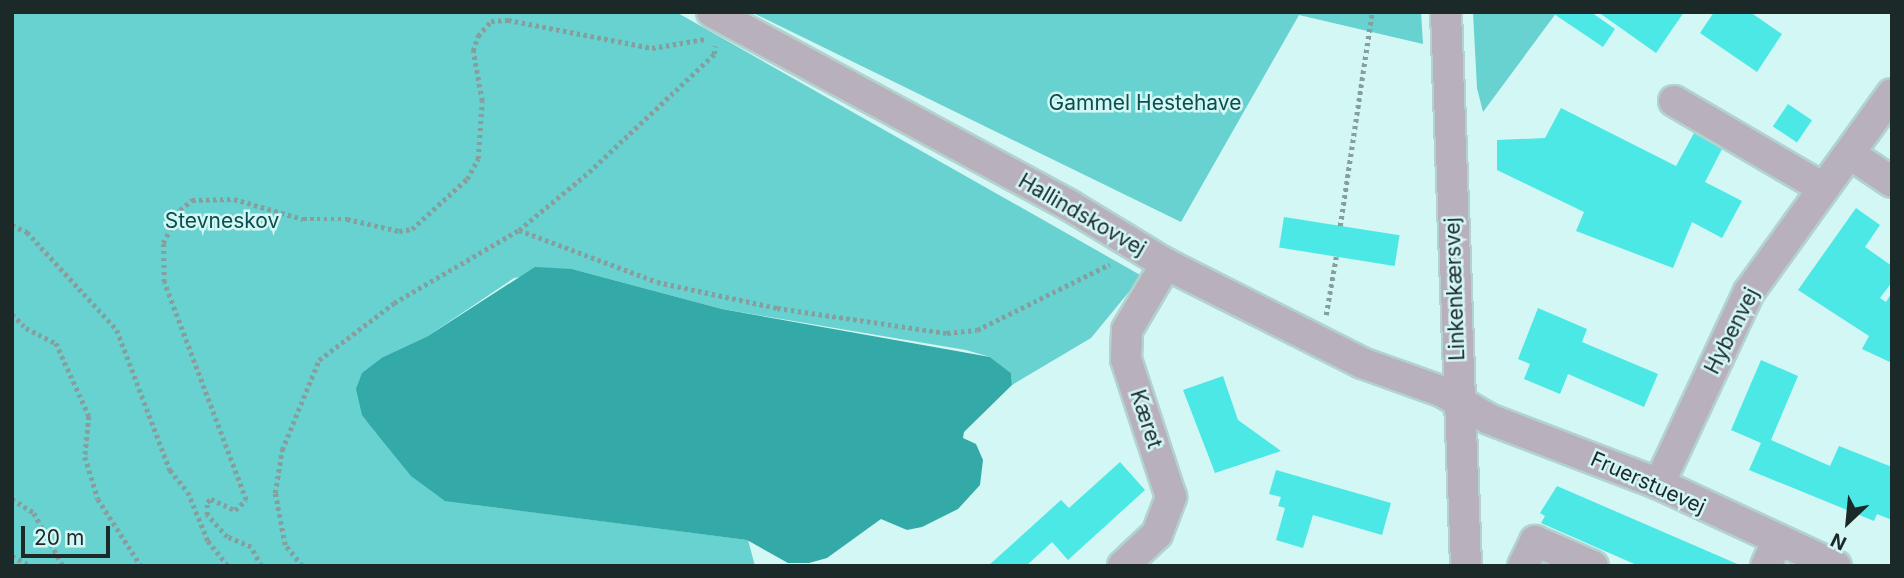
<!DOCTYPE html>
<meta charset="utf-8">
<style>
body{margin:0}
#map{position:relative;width:1904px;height:578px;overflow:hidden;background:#d3f7f5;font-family:Inter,sans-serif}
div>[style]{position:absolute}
.green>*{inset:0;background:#67d2d0}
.water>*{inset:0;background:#33aaa8}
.building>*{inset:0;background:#4ce8e6;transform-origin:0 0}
.path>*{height:4.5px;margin-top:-2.25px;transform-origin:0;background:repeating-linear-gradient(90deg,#849f9d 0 3.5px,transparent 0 7px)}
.roads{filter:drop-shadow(2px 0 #b2d2d0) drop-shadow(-2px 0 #b2d2d0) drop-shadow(0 2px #b2d2d0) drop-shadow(0 -2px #b2d2d0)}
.minor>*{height:30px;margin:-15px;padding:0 15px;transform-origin:15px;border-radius:15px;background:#b8b0ba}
span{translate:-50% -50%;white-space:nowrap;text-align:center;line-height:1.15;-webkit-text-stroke:5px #d3f7f5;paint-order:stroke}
.park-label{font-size:21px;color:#0a4f4e}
.street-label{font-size:21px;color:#1c2929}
.frame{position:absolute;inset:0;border:14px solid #1c2929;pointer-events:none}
.north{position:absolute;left:1813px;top:487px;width:70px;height:70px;-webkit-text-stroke:5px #d3f7f5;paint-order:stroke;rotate:206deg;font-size:19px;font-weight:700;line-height:28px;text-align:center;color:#1c2929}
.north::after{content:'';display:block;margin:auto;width:24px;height:32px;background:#1c2929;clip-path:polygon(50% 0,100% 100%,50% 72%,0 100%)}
.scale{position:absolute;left:21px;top:526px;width:89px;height:32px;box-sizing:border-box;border:4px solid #1c2929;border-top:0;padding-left:9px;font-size:21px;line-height:24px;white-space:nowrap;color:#1c2929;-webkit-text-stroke:5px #d3f7f5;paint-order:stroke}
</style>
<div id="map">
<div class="green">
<div style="clip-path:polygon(12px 12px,676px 12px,1142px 276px,1091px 338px,1012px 385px,1011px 373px,990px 357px,966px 350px,722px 309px,572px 269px,514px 278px,428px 336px,383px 357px,372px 428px,391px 450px,476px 505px,748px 540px,755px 566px,12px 566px)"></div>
<div style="clip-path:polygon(751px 12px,1421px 12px,1423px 44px,1299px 15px,1181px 222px)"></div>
<div style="clip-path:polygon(1473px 12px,1557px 12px,1483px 112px,1477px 88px)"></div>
</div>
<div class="water">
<div style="clip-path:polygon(535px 267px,572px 269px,722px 309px,990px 357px,1011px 373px,1012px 385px,964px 432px,963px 438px,976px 444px,983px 460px,980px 485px,958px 509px,922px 527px,907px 530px,881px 519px,827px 558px,809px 563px,788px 563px,747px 540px,445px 501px,411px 476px,372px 428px,362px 415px,356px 389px,362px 373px,383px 357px,428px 336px)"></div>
</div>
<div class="building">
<div style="clip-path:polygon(1551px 12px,1591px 12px,1615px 29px,1603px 47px)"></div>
<div style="clip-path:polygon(1598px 12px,1684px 12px,1656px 53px)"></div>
<div style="clip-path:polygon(1714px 12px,1750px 12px,1782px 34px,1757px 72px,1700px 33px)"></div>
<div style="left:1788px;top:104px;width:29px;height:27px;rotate:34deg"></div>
<div style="clip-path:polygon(1561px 108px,1676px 166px,1694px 133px,1722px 149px,1705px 182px,1742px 201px,1722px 238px,1692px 222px,1673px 268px,1576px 231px,1584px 212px,1497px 170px,1497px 140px,1545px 138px)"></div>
<div style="clip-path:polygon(1856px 208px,1880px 225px,1865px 247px,1892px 266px,1892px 282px,1880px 298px,1886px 302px,1892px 292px,1892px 363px,1862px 349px,1869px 336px,1798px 290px)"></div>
<div style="left:1284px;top:217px;width:117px;height:31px;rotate:9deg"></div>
<div style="clip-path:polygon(1538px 308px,1587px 329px,1582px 342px,1658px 374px,1644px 407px,1568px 374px,1560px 394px,1524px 379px,1530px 364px,1518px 359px)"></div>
<div style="clip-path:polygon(1761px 360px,1798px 376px,1771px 440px,1830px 466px,1839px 446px,1892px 467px,1892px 520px,1877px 514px,1874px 521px,1749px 470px,1761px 443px,1731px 430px)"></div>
<div style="clip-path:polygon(1223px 376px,1238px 420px,1281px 451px,1215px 473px,1183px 390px)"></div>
<div style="clip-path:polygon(1120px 462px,1145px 490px,1068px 560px,1052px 542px,1026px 566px,988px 566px,1061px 500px,1069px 508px)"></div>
<div style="clip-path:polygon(1276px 470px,1391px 503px,1382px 535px,1313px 515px,1303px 548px,1276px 540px,1285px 508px,1278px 506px,1281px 497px,1269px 494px)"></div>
<div style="clip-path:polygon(1557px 486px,1742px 566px,1639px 566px,1541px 523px,1545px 516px,1540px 513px)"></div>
</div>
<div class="path">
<div style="left:12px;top:225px;width:17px;rotate:25deg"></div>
<div style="left:27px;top:232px;width:133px;rotate:47.4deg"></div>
<div style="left:117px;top:330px;width:150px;rotate:69.3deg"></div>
<div style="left:170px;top:470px;width:28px;rotate:51deg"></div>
<div style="left:188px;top:492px;width:53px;rotate:67.8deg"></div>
<div style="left:208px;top:541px;width:32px;rotate:51deg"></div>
<div style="left:1340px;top:226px;width:216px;rotate:-81.5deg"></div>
<div style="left:519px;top:230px;width:147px;rotate:20.6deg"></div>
<div style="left:657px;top:282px;width:123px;rotate:12.2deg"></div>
<div style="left:777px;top:308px;width:172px;rotate:8.4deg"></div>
<div style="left:947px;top:333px;width:30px;rotate:-6deg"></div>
<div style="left:977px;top:330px;width:148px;rotate:-26.4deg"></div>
<div style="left:12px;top:314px;width:20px;rotate:45deg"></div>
<div style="left:26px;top:328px;width:34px;rotate:27deg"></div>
<div style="left:56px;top:343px;width:80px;rotate:65.7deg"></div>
<div style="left:89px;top:416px;width:41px;rotate:95.6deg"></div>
<div style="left:85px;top:457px;width:44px;rotate:72.8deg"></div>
<div style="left:98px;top:499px;width:80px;rotate:57.3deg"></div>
<div style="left:1326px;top:315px;width:59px;rotate:-80.2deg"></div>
<div style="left:12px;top:499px;width:26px;rotate:32deg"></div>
<div style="left:34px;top:513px;width:60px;rotate:61.3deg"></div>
<div style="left:12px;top:556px;width:22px;rotate:27deg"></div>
<div style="left:261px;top:566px;width:21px;rotate:-118deg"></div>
<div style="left:251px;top:547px;width:26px;rotate:-157deg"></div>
<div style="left:227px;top:537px;width:30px;rotate:-132deg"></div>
<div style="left:207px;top:515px;width:13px;rotate:-90deg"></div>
<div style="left:207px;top:502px;width:5px;rotate:-37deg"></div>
<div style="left:211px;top:499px;width:26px;rotate:25deg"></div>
<div style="left:235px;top:510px;width:15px;rotate:-42deg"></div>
<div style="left:246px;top:500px;width:233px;rotate:-110.6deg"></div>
<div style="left:164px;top:282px;width:39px;rotate:-91deg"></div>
<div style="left:163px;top:243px;width:37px;rotate:-63deg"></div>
<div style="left:180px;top:210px;width:16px;rotate:-40deg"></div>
<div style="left:192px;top:200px;width:42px;rotate:-1.4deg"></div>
<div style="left:234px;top:199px;width:72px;rotate:16.2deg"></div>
<div style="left:303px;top:219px;width:44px"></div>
<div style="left:347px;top:219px;width:53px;rotate:13deg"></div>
<div style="left:399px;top:231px;width:13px;rotate:-9deg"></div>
<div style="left:412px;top:229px;width:74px;rotate:-42.3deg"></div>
<div style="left:467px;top:179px;width:23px;rotate:-61deg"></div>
<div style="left:478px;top:159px;width:58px;rotate:-86.1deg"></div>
<div style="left:482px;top:101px;width:51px;rotate:-100.2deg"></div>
<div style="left:473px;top:51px;width:16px;rotate:-72deg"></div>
<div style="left:478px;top:36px;width:20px;rotate:-49deg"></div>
<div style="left:491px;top:21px;width:17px;rotate:-3deg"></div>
<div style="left:508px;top:20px;width:147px;rotate:11deg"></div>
<div style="left:652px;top:48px;width:54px;rotate:-9.6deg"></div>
<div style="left:302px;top:566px;width:27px;rotate:-129deg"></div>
<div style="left:285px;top:545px;width:53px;rotate:-100.9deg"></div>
<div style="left:275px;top:493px;width:44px;rotate:-80.8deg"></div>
<div style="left:282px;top:450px;width:97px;rotate:-67.7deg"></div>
<div style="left:319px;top:360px;width:94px;rotate:-37.2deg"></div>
<div style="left:394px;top:303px;width:145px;rotate:-30.3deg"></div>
<div style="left:519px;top:230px;width:91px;rotate:-39.6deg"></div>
<div style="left:589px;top:172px;width:172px;rotate:-43.3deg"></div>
<div style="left:714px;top:54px;width:8px;rotate:-83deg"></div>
</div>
<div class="roads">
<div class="minor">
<div style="left:712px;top:12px;width:406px;rotate:28.4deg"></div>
<div style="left:1069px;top:205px;width:114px;rotate:31.3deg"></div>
<div style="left:1166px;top:264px;width:220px;rotate:26.8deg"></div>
<div style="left:1362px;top:363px;width:86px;rotate:19.7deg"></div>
<div style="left:1443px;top:392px;width:53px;rotate:30.4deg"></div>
<div style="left:1489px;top:419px;width:182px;rotate:20.9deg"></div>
<div style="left:1659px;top:484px;width:195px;rotate:24.9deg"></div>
<div style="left:1446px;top:12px;width:554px;rotate:87.93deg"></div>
<div style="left:1674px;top:101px;width:170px;rotate:30.3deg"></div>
<div style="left:1850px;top:154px;width:50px;rotate:33.7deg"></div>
<div style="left:1659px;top:484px;width:212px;rotate:-64.9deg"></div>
<div style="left:1749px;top:292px;width:244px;rotate:-54.2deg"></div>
<div style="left:1123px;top:566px;width:47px;rotate:-43.3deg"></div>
<div style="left:1157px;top:534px;width:40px;rotate:-69deg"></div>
<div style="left:1171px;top:497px;width:145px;rotate:-108.1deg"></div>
<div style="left:1126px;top:359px;width:29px;rotate:-88deg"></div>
<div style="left:1127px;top:330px;width:77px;rotate:-59.4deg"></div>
<div style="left:1523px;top:566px;width:28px;rotate:-64deg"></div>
<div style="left:1535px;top:541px;width:63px;rotate:23.3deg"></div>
<div style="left:1766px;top:566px;width:27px;rotate:-66deg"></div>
</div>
</div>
<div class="park-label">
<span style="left:1145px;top:103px">Gammel Hestehave</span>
<span style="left:222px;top:221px">Stevneskov</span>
</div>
<div class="street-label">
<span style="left:1082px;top:215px;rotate:30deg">Hallindskovvej</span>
<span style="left:1455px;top:289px;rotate:-92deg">Linkenkærsvej</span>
<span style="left:1732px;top:331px;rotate:-63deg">Hybenvej</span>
<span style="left:1146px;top:419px;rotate:72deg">Kæret</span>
<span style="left:1648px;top:483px;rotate:24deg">Fruerstuevej</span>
</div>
<div class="frame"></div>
<div class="north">N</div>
<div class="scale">20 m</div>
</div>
